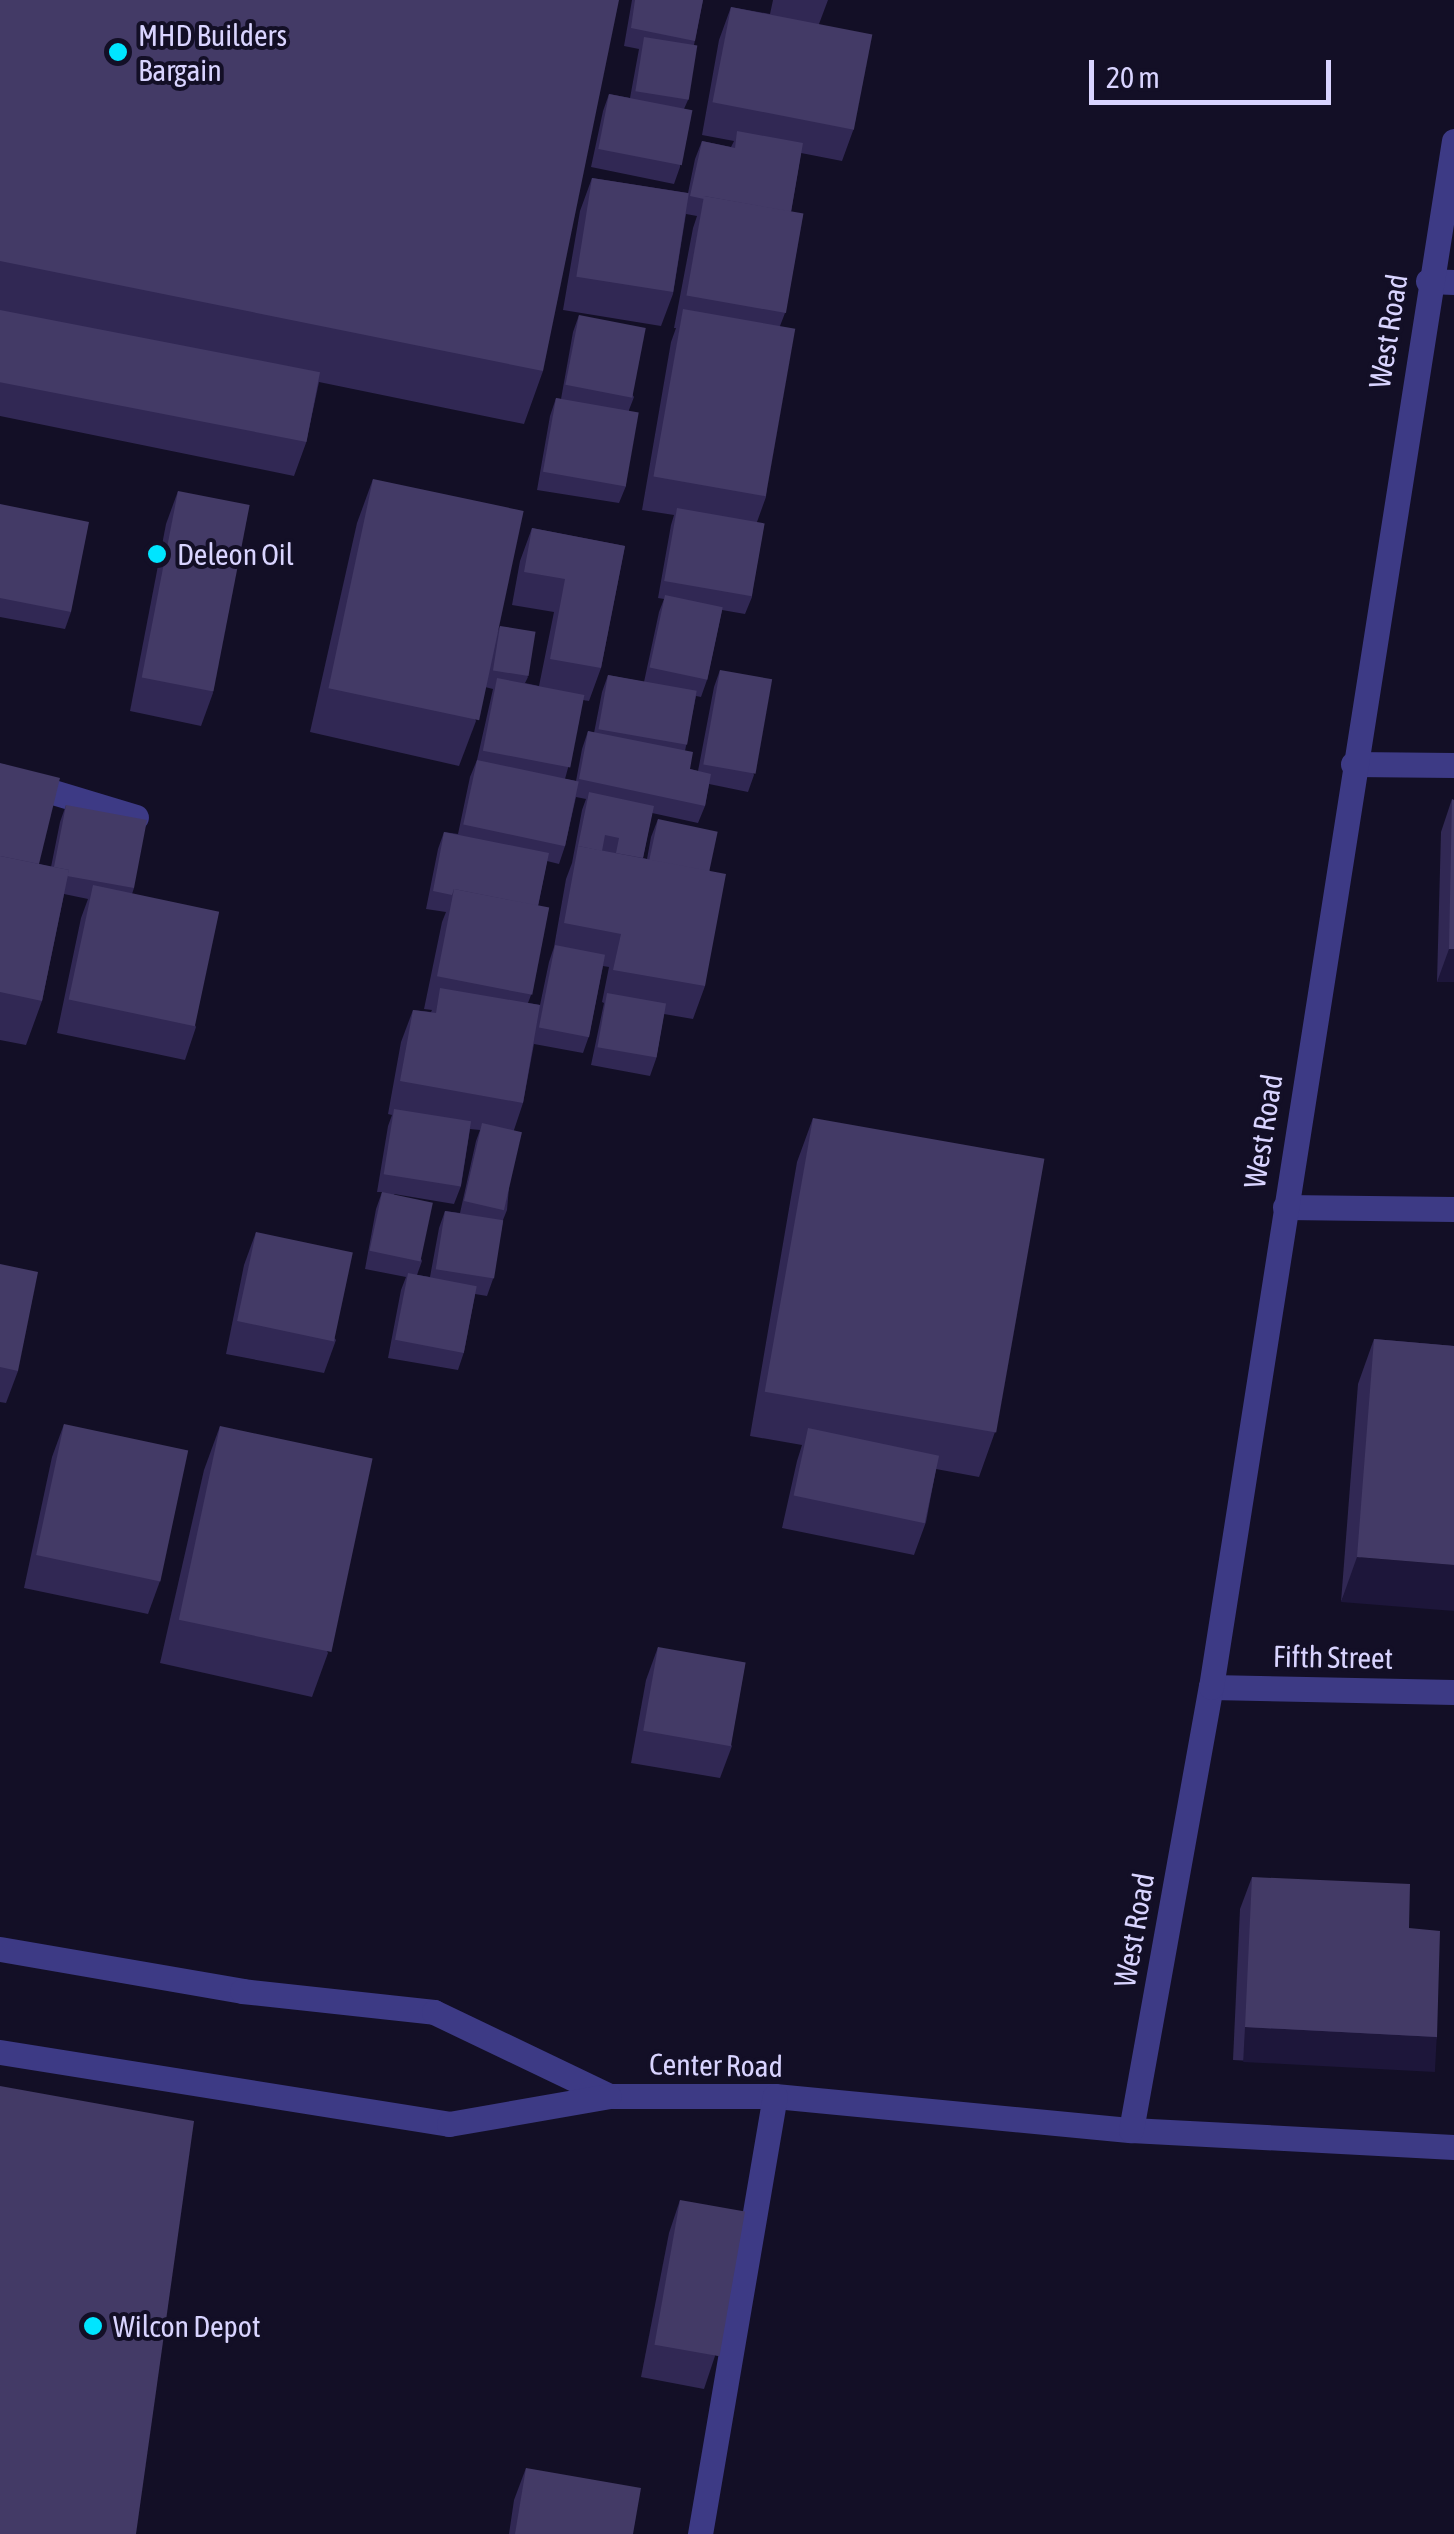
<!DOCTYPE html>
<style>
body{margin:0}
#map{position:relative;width:1454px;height:2534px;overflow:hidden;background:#130f26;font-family:"Asap Condensed",sans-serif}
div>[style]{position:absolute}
.lane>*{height:25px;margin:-12.5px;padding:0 12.5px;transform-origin:12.5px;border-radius:12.5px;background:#3d3a85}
.street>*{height:25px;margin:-12.5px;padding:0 12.5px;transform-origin:12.5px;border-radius:12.5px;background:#3d3a85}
.wall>*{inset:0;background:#312854}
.shaded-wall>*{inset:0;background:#1d163a;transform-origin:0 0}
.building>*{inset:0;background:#433a66;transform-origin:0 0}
.dots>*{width:28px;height:28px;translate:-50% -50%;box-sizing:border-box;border:5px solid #130f26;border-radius:50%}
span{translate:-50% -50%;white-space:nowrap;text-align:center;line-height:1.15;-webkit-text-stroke:8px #130f26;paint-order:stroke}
.poi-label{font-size:30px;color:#d9d4ff}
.left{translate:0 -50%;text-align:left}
.street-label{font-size:30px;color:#d9d4ff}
.scale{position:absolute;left:1089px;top:60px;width:242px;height:45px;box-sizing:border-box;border:5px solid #d9d4ff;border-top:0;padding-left:12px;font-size:30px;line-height:35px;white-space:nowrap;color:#d9d4ff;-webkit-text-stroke:8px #130f26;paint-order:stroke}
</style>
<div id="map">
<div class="lane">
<div style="left:0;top:776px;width:142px;rotate:16.8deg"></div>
</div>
<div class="street">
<div style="left:1428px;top:281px;width:26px;rotate:2deg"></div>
<div style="left:1353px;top:764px;width:101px;rotate:0.6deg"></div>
<div style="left:1285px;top:1207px;width:169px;rotate:0.7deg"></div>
<div style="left:1211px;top:1687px;width:243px;rotate:1.2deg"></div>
<div style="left:0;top:1949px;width:246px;rotate:9.8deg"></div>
<div style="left:242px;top:1991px;width:193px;rotate:6.2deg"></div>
<div style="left:434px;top:2012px;width:194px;rotate:25.6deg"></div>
<div style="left:609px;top:2096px;width:166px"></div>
<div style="left:775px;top:2096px;width:358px;rotate:5.5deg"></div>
<div style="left:1131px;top:2130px;width:323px;rotate:3deg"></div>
<div style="left:0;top:2052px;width:455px;rotate:9.1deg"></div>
<div style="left:449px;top:2124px;width:162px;rotate:-9.9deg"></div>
<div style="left:1131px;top:2130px;width:450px;rotate:-79.8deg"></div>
<div style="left:1211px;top:1687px;width:1565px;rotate:-81.07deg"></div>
<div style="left:700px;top:2534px;width:444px;rotate:-80.3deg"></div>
</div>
<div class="wall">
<div style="clip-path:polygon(0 0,543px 371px,524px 424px,319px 382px,306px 443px,294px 476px,0 416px)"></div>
<div style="clip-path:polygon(632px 0,703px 0,694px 45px,688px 100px,684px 109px,680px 167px,674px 184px,591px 167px,603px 111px,609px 94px,630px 98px,639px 49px,624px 46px)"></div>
<div style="clip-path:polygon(evenodd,773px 0,828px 0,819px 24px,854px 128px,842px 161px,801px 153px,791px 212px,785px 313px,780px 326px,766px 497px,757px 522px,752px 597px,745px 614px,722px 610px,707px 680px,701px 697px,696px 696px,685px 751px,690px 769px,698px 771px,714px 687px,720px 670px,754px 775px,748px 792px,709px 784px,705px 806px,698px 823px,652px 813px,643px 858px,647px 859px,651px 837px,658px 819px,710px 871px,705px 986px,693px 1019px,664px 1014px,656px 1059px,650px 1076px,591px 1065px,604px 1003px,602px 1002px,609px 967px,603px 966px,589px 1036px,583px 1053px,534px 1044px,523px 1103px,514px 1130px,507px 1210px,503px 1220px,493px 1279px,487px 1296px,475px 1294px,464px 1352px,458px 1370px,388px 1358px,401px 1290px,406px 1277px,365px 1269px,376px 1209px,382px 1192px,377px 1192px,388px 1126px,392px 1115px,388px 1114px,401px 1042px,413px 1010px,431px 1012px,432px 1010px,424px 1009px,442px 922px,446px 912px,426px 909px,438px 849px,444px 832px,458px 834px,470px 777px,477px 760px,493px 689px,485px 687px,493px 643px,500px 626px,528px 677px,525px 683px,539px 686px,554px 612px,512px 605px,520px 561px,532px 528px,625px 546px,601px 668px,589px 701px,583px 700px,568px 768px,565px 779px,576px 781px,582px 749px,588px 731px,594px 733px,602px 692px,608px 675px,644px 682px,659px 612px,664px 599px,658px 598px,671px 525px,674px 515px,642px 510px,671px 342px,676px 328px,674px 328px,693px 228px,697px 216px,686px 214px,673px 294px,661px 326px,563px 310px,580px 211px,592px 178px,688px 193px,695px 159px,702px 141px,731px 147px,734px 141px,702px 135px,719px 40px,731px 7px,770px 14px,773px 0,576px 797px,586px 799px,582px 810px,572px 863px,566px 879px,554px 947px,549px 962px,540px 1005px,528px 1003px,531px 995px,538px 906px,547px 861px,559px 864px,565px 846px,576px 797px,773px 0,470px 1129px,480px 1130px,476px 1141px,460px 1213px,445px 1211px,439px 1228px,430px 1277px,417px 1275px,422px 1261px,394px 1194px,454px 1204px,461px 1186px,470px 1129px)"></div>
<div style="clip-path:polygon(579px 315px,634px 397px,629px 410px,626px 486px,619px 503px,537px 490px,550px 416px,556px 398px,561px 399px,573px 332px)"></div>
<div style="clip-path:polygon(373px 479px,476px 721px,459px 766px,310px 732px,357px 523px)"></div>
<div style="clip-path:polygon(178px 491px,213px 693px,201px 726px,130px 711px,166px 524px)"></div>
<div style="clip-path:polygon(0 504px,71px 612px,65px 629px,0 617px)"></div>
<div style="clip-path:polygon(0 763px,39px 864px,51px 867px,60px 822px,66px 805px,134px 888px,132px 894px,196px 1027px,185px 1060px,57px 1033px,81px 918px,88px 899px,64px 894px,42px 1001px,26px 1045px,0 1040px)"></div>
<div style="clip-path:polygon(1452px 799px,1454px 982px,1437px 982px,1441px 832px)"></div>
<div style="clip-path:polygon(813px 1118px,995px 1432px,979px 1477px,936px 1469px,926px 1522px,914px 1555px,782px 1528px,797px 1461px,802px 1445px,750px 1436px,797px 1162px)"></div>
<div style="clip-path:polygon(256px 1232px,336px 1340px,324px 1373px,226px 1354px,244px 1265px)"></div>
<div style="clip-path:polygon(0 1264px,18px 1371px,6px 1403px,0 1402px)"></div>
<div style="clip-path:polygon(1374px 1339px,1454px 1346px,1341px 1602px,1358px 1384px)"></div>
<div style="clip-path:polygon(64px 1424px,160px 1581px,148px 1614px,24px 1588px,52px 1457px)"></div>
<div style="clip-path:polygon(220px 1426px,328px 1653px,312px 1697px,160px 1663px,204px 1470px)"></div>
<div style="clip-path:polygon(658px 1647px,732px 1746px,720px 1778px,631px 1763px,646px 1680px)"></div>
<div style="clip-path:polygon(1252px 1877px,1409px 1928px,1437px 2037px,1425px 2070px,1233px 2060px,1240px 1909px)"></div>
<div style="clip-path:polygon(680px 2200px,715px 2356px,704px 2389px,641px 2377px,669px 2233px)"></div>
<div style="clip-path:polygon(526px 2468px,633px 2534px,509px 2534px,514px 2500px)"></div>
</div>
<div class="shaded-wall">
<div style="clip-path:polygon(1449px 949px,1454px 949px,1454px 982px,1437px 982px)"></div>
<div style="clip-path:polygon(1357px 1557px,1454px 1565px,1454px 1611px,1341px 1602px)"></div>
<div style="left:1245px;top:2027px;width:192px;height:35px;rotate:3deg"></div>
</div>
<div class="building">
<div style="clip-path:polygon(0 0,619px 0,543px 371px,0 261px)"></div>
<div style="clip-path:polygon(635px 0,703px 0,695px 41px,631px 28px)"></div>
<div style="left:731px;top:7px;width:144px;height:97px;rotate:11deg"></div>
<div style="left:644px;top:37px;width:54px;height:55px;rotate:9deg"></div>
<div style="left:609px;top:94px;width:85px;height:56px;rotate:11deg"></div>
<div style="clip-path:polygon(737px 131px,803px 143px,791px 212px,704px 196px,704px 199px,690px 196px,702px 141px,735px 148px)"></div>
<div style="left:592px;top:178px;width:98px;height:100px;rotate:9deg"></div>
<div style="left:704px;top:196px;width:101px;height:101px;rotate:10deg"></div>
<div style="left:683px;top:309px;width:114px;height:170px;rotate:10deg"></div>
<div style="left:0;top:310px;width:326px;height:71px;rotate:11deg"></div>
<div style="left:579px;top:315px;width:68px;height:71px;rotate:11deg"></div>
<div style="left:556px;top:398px;width:84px;height:75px;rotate:10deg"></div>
<div style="left:373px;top:479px;width:154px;height:214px;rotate:12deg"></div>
<div style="left:178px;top:491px;width:73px;height:190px;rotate:11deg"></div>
<div style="clip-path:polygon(0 504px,89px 522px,71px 612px,0 598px)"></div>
<div style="left:677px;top:508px;width:89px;height:74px;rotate:10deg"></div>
<div style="clip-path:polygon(532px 528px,625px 546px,601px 668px,550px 659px,565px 579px,524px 572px)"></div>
<div style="left:665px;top:595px;width:59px;height:74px;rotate:12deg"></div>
<div style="left:500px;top:626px;width:36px;height:45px;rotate:9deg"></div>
<div style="left:720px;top:670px;width:53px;height:96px;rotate:10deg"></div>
<div style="left:608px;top:675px;width:90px;height:55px;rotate:10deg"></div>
<div style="left:497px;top:678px;width:89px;height:74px;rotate:11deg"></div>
<div style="clip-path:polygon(588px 731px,693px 752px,690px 769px,711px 774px,705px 806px,579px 779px)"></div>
<div style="left:477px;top:760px;width:104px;height:66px;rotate:12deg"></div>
<div style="clip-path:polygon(0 763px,60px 778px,39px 864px,0 856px)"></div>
<div style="clip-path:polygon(589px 792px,654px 806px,643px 858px,616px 853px,619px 838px,605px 835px,602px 851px,578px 846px)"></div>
<div style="clip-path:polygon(1452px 799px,1454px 800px,1454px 949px,1449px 949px)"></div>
<div style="clip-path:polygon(66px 805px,147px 820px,134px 888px,67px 876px,69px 870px,54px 867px)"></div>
<div style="left:658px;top:819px;width:61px;height:42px;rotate:12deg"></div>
<div style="clip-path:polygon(444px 832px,549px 853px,538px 906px,454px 889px,452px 895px,433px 891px)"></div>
<div style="clip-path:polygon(578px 846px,726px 874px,705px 986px,613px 970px,621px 934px,564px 923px)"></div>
<div style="clip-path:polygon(0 856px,69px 870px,42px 1001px,0 992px)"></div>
<div style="left:93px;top:885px;width:129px;height:117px;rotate:12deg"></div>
<div style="left:454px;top:889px;width:97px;height:89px;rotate:11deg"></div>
<div style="left:555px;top:945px;width:51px;height:84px;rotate:11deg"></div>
<div style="clip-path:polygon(440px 988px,540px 1005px,523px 1103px,400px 1081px,413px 1010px,436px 1013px)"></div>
<div style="left:607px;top:993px;width:60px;height:55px;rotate:10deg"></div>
<div style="left:394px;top:1109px;width:78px;height:66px;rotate:9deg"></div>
<div style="left:813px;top:1118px;width:235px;height:278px;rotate:10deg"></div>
<div style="left:482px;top:1123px;width:41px;height:80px;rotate:13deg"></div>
<div style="left:382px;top:1192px;width:52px;height:60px;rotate:12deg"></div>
<div style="left:445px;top:1211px;width:59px;height:59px;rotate:9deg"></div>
<div style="left:256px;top:1232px;width:99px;height:91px;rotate:12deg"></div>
<div style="clip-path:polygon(0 1264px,38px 1272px,18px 1371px,0 1367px)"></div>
<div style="left:408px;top:1273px;width:70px;height:68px;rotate:11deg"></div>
<div style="clip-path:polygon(1374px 1339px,1454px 1346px,1454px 1565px,1357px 1557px)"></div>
<div style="left:64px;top:1424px;width:127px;height:134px;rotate:12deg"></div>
<div style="left:220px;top:1426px;width:156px;height:198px;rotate:12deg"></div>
<div style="left:808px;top:1428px;width:134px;height:69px;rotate:12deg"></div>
<div style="left:658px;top:1647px;width:89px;height:85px;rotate:10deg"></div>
<div style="clip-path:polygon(1252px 1877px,1410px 1884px,1409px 1928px,1440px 1931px,1437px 2037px,1245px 2027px)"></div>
<div style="clip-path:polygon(0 2086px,194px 2121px,136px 2534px,0 2534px)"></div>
<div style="left:680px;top:2200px;width:66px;height:147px;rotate:10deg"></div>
<div style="clip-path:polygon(526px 2468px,641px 2488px,633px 2534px,515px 2534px)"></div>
</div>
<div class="dots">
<div style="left:118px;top:52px;background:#00e5ff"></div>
<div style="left:157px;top:554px;background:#00e5ff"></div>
<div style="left:93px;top:2326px;background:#00e5ff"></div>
</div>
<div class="poi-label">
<span class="left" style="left:138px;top:52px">MHD Builders<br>Bargain</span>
<span class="left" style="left:177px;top:554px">Deleon Oil</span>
<span class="left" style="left:113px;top:2326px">Wilcon Depot</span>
</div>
<div class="street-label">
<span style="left:1388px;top:331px;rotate:-81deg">West Road</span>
<span style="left:1263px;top:1131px;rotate:-81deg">West Road</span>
<span style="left:1333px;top:1657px;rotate:1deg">Fifth Street</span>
<span style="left:1134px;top:1930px;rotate:-80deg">West Road</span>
<span style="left:716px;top:2065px;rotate:1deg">Center Road</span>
</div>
<div class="scale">20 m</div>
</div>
